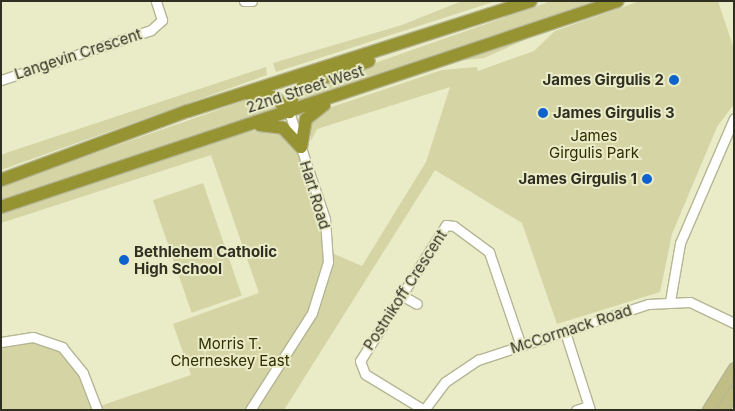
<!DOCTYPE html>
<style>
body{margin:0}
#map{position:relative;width:735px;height:411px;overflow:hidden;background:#eaebc7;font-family:Inter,sans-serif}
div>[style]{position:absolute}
.green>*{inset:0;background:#d4d4a5;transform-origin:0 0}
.roads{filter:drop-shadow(1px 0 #b5b594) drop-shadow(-1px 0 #b5b594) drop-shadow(0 1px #b5b594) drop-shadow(0 -1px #b5b594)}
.minor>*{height:9px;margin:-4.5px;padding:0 4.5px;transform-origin:4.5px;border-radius:4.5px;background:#fff}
.major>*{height:11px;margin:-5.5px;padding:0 5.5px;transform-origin:5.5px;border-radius:5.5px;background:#c0be84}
.highway>*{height:12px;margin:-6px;padding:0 6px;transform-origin:6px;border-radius:6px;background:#969332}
.dots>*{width:14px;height:14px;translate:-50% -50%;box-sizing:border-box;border:2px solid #eaebc7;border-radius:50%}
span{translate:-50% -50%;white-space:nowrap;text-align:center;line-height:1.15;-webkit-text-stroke:4px #eaebc7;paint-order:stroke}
.street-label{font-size:15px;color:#2f2f22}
.poi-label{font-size:15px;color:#2f2f22;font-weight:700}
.right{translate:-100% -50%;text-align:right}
.left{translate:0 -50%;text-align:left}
.park-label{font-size:15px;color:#2e2d00}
.frame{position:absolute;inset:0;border:2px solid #2f2f22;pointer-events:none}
</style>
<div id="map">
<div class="green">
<div style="clip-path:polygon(462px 1px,496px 1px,276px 72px,273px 63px,402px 25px)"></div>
<div style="clip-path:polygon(551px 1px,597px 1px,298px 101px,310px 86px)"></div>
<div style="clip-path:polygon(640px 1px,718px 1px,734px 49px,734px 104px,717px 127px,672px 234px,660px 292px,557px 324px,522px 223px,435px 170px,284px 410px,1px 410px,1px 338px,29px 333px,65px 345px,84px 367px,100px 406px,191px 375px,173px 324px,259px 293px,211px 155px,1px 223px,1px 212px,243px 132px,276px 129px,271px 135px,281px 132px,298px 155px,321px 221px,325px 250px,362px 266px,426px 162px,450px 87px,317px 129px,311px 141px,310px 128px,317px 112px,442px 70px,477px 67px,478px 71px,534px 51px,555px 31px)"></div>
<div style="clip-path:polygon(538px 34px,484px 58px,456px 61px)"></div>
<div style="clip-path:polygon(266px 67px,267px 75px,1px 170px,1px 155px,9px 152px)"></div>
<div style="clip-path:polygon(249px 99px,272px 99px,276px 109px,1px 200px,1px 186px)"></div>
<div style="left:203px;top:183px;width:119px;height:53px;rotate:71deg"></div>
</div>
<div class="roads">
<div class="minor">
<div style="left:244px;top:1px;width:8px"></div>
<div style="left:1px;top:80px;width:158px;rotate:-18.4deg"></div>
<div style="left:151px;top:30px;width:15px;rotate:-42deg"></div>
<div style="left:162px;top:20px;width:20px;rotate:-108deg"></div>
<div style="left:401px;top:295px;width:18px;rotate:29deg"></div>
<div style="left:670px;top:301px;width:59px;rotate:-80.2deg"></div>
<div style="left:680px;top:243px;width:136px;rotate:-66.6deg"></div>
<div style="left:565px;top:332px;width:82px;rotate:72.2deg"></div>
<div style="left:1px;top:342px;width:32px;rotate:-9deg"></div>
<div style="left:33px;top:337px;width:31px;rotate:19deg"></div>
<div style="left:62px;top:347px;width:33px;rotate:51deg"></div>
<div style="left:83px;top:373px;width:40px;rotate:69deg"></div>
<div style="left:250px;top:410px;width:115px;rotate:-57.4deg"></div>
<div style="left:312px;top:313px;width:53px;rotate:-72.6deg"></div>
<div style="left:328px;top:262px;width:43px;rotate:-94deg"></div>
<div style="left:325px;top:219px;width:113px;rotate:-108.6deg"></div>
<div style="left:424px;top:410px;width:69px;rotate:-148.6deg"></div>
<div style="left:365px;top:374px;width:14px;rotate:-111deg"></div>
<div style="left:360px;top:361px;width:161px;rotate:-57.7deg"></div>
<div style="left:446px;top:225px;width:8px;rotate:7deg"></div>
<div style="left:454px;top:226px;width:44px;rotate:36.6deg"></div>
<div style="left:489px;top:252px;width:99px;rotate:71.2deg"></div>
<div style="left:424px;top:410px;width:35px;rotate:-53deg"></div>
<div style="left:445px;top:382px;width:40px;rotate:-34deg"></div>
<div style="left:478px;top:360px;width:179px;rotate:-18.2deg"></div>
<div style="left:648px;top:304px;width:42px;rotate:-2.7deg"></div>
<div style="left:690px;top:302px;width:49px;rotate:25.5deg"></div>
<div style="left:576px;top:410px;width:13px;rotate:-18deg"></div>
</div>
<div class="major">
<div style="left:708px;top:410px;width:49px;rotate:-58.2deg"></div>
<div style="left:722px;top:410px;width:22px;rotate:-58deg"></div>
</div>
<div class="highway">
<div style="left:249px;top:94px;width:26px;rotate:7deg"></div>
<div style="left:275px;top:97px;width:21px;rotate:47deg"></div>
<div style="left:289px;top:112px;width:17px;rotate:-77deg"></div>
<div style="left:293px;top:95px;width:15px;rotate:-42deg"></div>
<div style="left:304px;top:85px;width:69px;rotate:-20.3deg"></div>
<div style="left:260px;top:125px;width:23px;rotate:7deg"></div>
<div style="left:283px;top:128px;width:26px;rotate:47deg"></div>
<div style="left:301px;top:147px;width:28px;rotate:-80deg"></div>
<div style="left:306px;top:119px;width:23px;rotate:-38deg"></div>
<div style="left:1px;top:180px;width:199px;rotate:-20.3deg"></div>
<div style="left:188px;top:111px;width:360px;rotate:-17.8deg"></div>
<div style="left:1px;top:207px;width:650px;rotate:-18.46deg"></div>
</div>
</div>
<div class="dots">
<div style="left:674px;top:80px;background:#0e62cc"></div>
<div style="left:543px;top:113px;background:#0e62cc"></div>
<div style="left:647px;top:179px;background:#0e62cc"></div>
<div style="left:124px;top:260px;background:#0e62cc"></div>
</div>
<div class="street-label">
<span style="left:78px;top:54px;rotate:-18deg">Langevin Crescent</span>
<span style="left:305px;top:89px;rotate:-18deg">22nd Street West</span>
<span style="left:315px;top:195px;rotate:73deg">Hart Road</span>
<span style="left:405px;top:290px;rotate:-57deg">Postnikoff Crescent</span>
<span style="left:571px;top:329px;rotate:-18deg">McCormack Road</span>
</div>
<div class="poi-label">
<span class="right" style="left:664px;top:80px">James Girgulis 2</span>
<span class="left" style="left:553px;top:113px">James Girgulis 3</span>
<span class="right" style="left:637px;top:179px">James Girgulis 1</span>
<span class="left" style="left:134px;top:260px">Bethlehem Catholic<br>High School</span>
</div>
<div class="park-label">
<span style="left:594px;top:144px">James<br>Girgulis Park</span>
<span style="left:230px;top:352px">Morris T.<br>Cherneskey East</span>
</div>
<div class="frame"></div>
</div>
